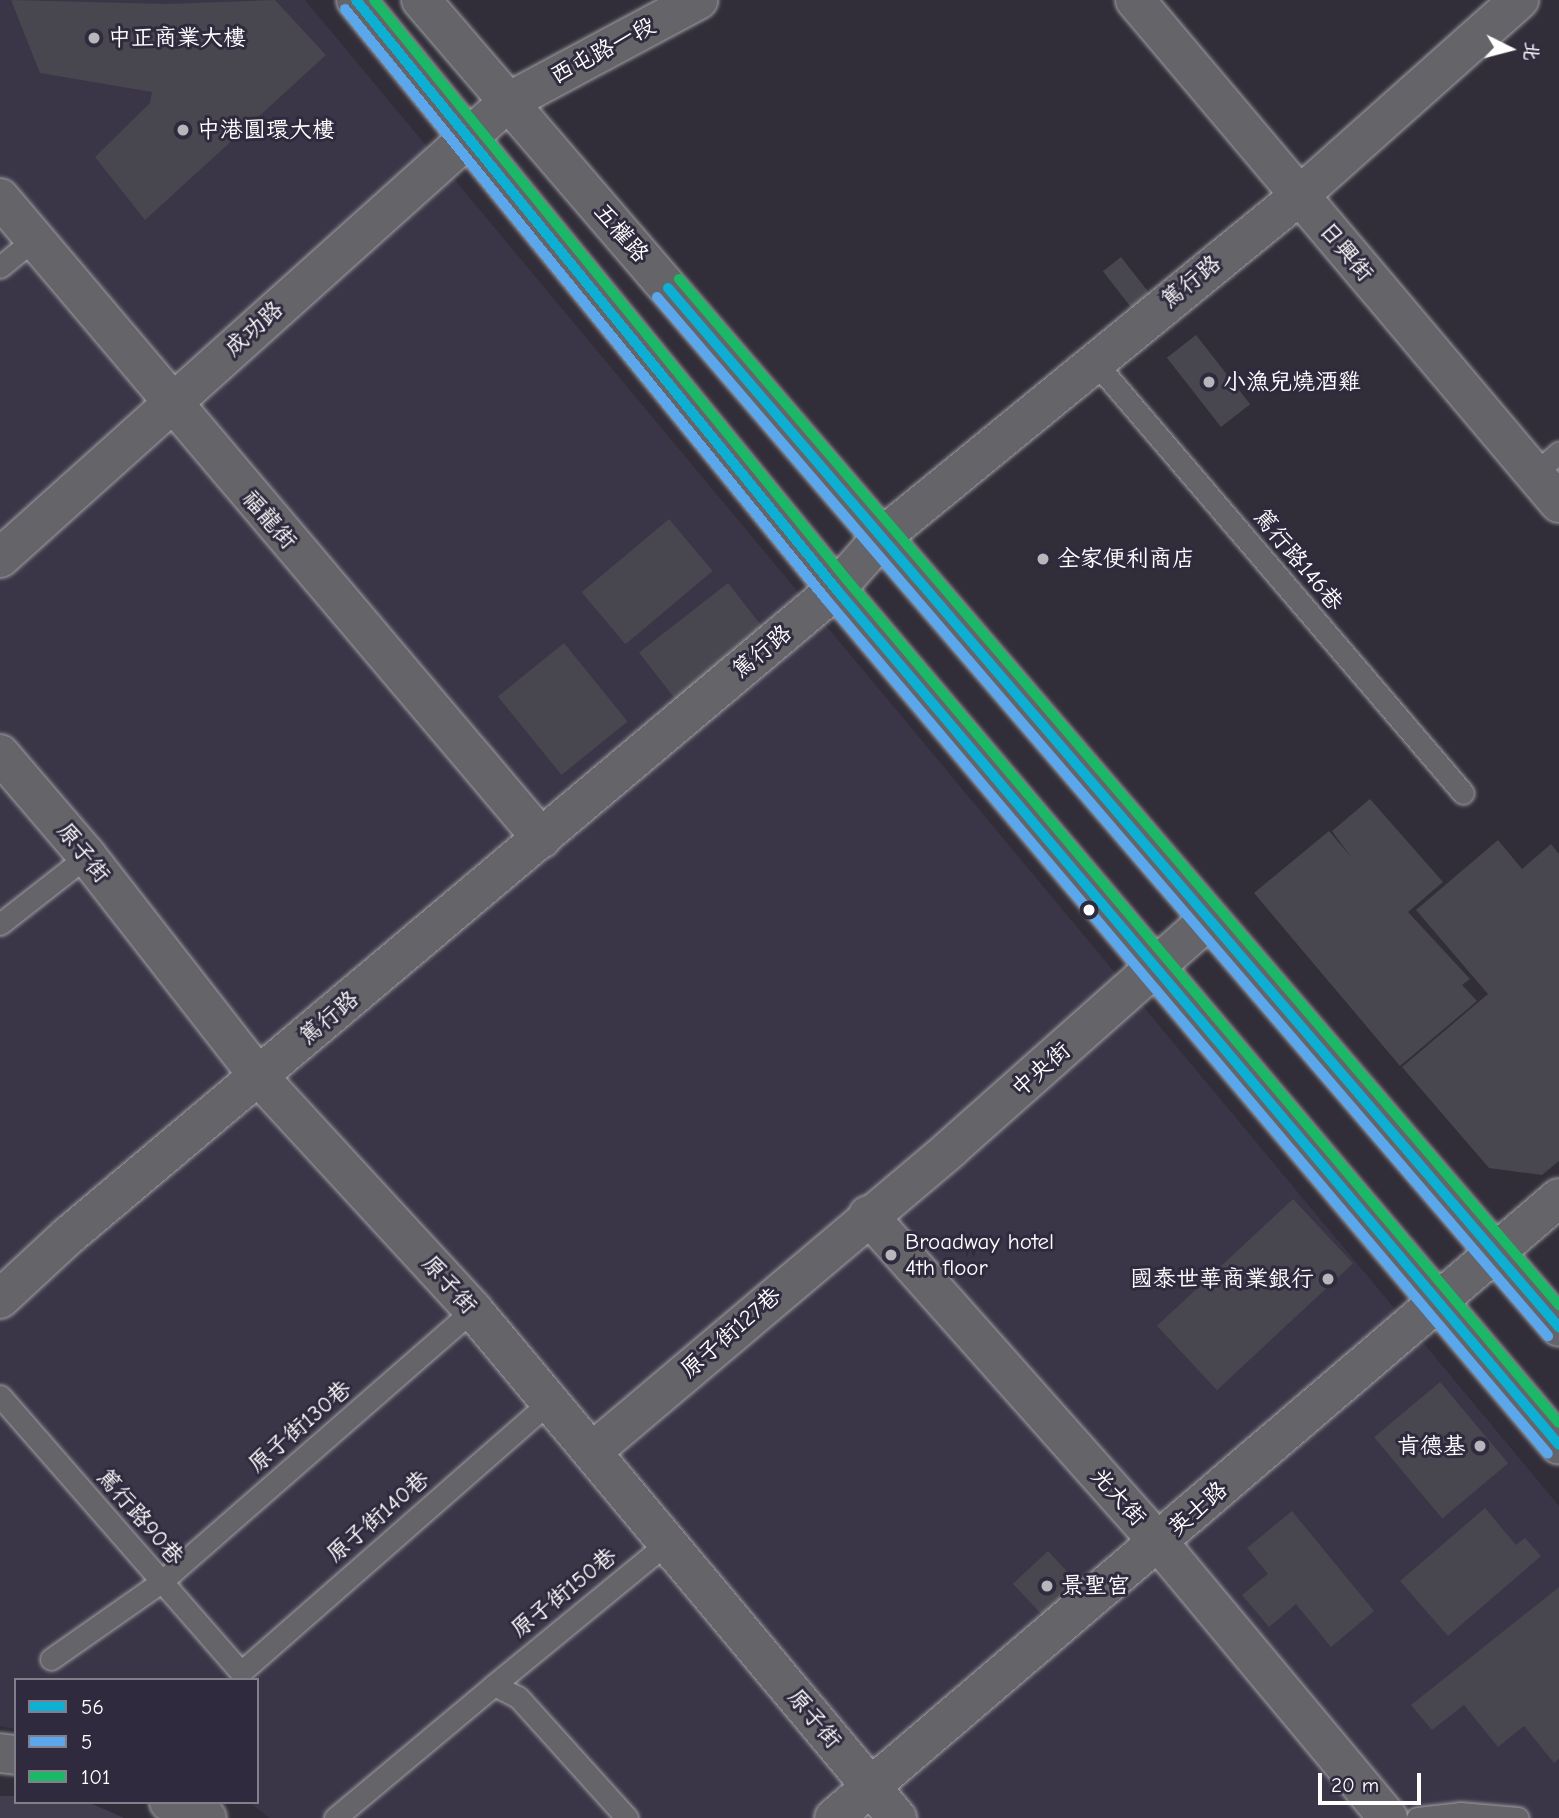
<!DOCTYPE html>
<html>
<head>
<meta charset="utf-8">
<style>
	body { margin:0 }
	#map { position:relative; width:1559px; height:1818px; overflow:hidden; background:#312e39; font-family:"Comic Neue","LXGW WenKai TC",sans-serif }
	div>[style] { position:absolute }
	.built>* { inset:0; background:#3b3647 }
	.green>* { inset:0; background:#433e4f }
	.building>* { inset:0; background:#48464e; transform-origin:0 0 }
	.roads { filter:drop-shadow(0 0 2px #a2a1a6) drop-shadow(0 0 2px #a2a1a6) }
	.lane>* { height:21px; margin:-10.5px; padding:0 10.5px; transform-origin:10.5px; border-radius:10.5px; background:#656469 }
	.street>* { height:38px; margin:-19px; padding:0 19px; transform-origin:19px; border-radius:19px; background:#656469 }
	.secondary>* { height:38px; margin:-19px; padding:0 19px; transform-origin:19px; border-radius:19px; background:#656469 }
	.primary>* { height:38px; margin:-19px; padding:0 19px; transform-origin:19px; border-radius:19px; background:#656469 }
	.bus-1>* { height:10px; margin:-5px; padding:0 5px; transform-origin:5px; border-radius:5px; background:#0dafd3 }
	.bus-2>* { height:10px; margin:-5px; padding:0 5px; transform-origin:5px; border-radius:5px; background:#5aa8eb }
	.bus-3>* { height:10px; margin:-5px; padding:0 5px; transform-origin:5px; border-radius:5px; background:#1ab867 }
	.dots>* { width:19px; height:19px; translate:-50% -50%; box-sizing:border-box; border:4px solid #2f2a3d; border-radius:50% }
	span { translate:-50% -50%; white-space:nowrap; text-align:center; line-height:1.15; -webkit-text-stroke:6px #2f2a3d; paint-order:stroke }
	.poi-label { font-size:23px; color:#fff }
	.left { translate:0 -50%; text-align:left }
	.right { translate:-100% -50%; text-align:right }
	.street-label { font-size:23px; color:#fff }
	.legend { position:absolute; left:14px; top:1678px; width:245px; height:126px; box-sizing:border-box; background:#2f2a3d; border:2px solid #827f8b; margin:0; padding:9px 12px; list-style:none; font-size:21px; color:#fff }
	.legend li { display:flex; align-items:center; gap:14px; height:35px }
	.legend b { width:35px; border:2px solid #827f8b }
	.north { position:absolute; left:1475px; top:14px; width:70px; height:70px; -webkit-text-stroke:5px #2f2a3d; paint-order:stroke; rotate:96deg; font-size:19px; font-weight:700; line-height:28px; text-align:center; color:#fff }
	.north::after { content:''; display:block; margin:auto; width:24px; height:32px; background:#fff; clip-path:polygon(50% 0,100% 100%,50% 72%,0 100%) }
	.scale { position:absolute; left:1318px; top:1773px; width:103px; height:32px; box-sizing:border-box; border:4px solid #fff; border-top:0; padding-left:9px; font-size:21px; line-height:24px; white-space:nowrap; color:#fff; -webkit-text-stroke:5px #2f2a3d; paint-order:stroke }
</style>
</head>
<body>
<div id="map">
	<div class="built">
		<div style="clip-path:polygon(0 0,305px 0,1559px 1506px,1559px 1818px,269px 1818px,249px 1802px,257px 1802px,257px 1680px,16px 1680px,16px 1729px,0 1726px)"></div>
	</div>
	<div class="green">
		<div style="clip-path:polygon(0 1796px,16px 1796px,16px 1802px,88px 1802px,124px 1818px,0 1818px)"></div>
	</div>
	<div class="building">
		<div style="clip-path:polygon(11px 0,167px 4px,275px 0,326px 55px,145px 220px,95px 157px,150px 103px,152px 92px,40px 73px)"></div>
		<div style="left:1121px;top:257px;width:53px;height:23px;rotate:52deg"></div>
		<div style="left:1196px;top:335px;width:88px;height:37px;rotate:52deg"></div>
		<div style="left:669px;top:519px;width:68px;height:114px;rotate:50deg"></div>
		<div style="left:728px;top:583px;width:68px;height:113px;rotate:52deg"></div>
		<div style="left:564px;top:643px;width:101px;height:85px;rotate:51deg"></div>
		<div style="clip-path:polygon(1370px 799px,1443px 882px,1408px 912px,1470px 979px,1462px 985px,1477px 1001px,1400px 1066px,1254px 893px,1329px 831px,1351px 857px,1332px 831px)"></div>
		<div style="clip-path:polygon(1498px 840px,1522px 869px,1551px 844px,1559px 854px,1559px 1161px,1542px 1175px,1489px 1168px,1402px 1067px,1488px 994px,1416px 910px)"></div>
		<div style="left:1293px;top:1199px;width:88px;height:186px;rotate:47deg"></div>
		<div style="left:1440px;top:1382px;width:106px;height:86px;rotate:50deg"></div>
		<div style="clip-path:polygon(1485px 1508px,1516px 1545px,1525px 1538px,1541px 1556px,1448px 1636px,1400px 1581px)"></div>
		<div style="clip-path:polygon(1292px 1511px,1374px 1611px,1331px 1647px,1296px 1604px,1269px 1627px,1242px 1595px,1268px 1574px,1247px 1548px)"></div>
		<div style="left:1048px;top:1551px;width:50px;height:48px;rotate:47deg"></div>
		<div style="clip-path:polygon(1559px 1587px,1559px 1759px,1554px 1763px,1524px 1726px,1498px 1747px,1464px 1705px,1432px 1730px,1411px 1705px)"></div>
	</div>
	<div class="roads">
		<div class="lane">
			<div style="left:0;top:267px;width:44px;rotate:-39.5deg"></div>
			<div style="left:1094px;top:361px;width:568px;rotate:49.5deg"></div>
			<div style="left:1534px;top:474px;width:33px;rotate:-41deg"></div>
			<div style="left:0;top:924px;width:110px;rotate:-38deg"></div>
			<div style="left:0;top:1396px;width:366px;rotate:48.9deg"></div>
			<div style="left:241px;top:1672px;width:410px;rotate:-41.2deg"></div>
			<div style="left:51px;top:1659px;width:134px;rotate:-35deg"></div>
			<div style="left:161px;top:1582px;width:414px;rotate:-41.1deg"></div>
			<div style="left:494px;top:1685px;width:225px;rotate:-39.4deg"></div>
			<div style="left:335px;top:1818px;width:207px;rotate:-39.9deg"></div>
			<div style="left:494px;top:1685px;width:27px;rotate:27deg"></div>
			<div style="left:518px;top:1697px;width:163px;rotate:48deg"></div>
			<div style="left:1417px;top:1818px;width:43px;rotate:-6.6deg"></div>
			<div style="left:1460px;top:1813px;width:58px;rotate:4.9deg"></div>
		</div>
		<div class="street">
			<div style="left:1135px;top:0;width:658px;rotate:49.87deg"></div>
			<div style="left:0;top:198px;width:839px;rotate:49.78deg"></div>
			<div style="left:0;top:558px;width:683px;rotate:-41.91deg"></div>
			<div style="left:0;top:754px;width:134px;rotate:49.5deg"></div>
			<div style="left:87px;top:856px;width:280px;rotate:52.1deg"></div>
			<div style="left:259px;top:1077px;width:316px;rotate:47.4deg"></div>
			<div style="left:473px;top:1310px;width:662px;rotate:50.15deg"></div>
			<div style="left:868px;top:1215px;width:438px;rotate:48.4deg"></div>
			<div style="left:1159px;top:1543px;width:358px;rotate:50.2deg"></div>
			<div style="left:0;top:1299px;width:93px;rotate:-42.8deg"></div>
			<div style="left:68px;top:1236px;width:1004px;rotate:-40.11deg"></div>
			<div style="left:836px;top:589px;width:69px;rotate:-48.5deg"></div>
			<div style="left:882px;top:537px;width:539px;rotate:-39.27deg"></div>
			<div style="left:1299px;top:196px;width:295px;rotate:-41.7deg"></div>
			<div style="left:593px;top:1451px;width:468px;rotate:-40.2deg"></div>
			<div style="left:950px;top:1149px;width:346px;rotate:-41.6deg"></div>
			<div style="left:0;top:1753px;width:16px;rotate:7deg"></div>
			<div style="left:169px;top:1802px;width:41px;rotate:22.8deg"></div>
			<div style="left:834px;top:1818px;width:954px;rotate:-40.54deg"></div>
		</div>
		<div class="secondary">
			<div style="left:508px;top:102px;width:216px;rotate:-28.2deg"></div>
		</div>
		<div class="primary">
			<div style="left:356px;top:0;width:760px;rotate:50.82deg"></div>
			<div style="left:836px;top:589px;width:1120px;rotate:49.81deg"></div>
			<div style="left:421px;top:0;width:1748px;rotate:49.38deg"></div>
		</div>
	</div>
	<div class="bus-1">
		<div style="left:356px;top:0;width:760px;rotate:50.82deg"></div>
		<div style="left:836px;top:589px;width:1120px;rotate:49.81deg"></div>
		<div style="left:668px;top:288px;width:1369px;rotate:49.39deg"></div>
	</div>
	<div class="bus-2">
		<div style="left:345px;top:9px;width:760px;rotate:50.82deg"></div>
		<div style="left:825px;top:598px;width:1120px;rotate:49.81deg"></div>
		<div style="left:657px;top:297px;width:1369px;rotate:49.39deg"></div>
	</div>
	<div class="bus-3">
		<div style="left:374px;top:0;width:748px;rotate:50.8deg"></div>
		<div style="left:847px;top:580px;width:1103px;rotate:49.82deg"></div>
		<div style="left:679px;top:279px;width:1352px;rotate:49.38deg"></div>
	</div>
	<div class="dots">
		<div style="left:94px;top:38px;background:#b7b6ba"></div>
		<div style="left:183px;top:130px;background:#b7b6ba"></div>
		<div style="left:1209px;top:382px;background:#b7b6ba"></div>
		<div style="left:1043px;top:559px;background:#b7b6ba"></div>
		<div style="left:1089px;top:910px;background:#fff"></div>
		<div style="left:891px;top:1255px;background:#b7b6ba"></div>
		<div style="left:1328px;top:1279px;background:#b7b6ba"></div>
		<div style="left:1480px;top:1446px;background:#b7b6ba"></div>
		<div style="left:1047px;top:1586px;background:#b7b6ba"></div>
	</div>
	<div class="poi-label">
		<span class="left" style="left:108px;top:38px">中正商業大樓</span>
		<span class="left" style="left:197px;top:130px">中港圓環大樓</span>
		<span class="left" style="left:1223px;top:382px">小漁兒燒酒雞</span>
		<span class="left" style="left:1057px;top:559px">全家便利商店</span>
		<span class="left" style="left:905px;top:1255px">Broadway hotel<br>4th floor</span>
		<span class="right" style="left:1314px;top:1279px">國泰世華商業銀行</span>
		<span class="right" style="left:1466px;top:1446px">肯德基</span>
		<span class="left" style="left:1061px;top:1586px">景聖宮</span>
	</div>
	<div class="street-label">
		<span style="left:603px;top:51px;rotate:-28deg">西屯路一段</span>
		<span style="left:621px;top:233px;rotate:49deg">五權路</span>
		<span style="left:1346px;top:252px;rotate:50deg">日興街</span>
		<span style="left:1191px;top:282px;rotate:-39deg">篤行路</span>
		<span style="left:254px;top:329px;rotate:-42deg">成功路</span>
		<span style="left:269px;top:520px;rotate:49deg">福龍街</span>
		<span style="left:1298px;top:560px;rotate:50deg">篤行路146巷</span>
		<span style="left:762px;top:652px;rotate:-40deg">篤行路</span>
		<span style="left:83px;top:853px;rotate:51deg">原子街</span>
		<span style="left:329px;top:1018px;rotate:-40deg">篤行路</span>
		<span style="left:1041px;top:1070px;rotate:-41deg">中央街</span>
		<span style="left:449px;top:1285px;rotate:48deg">原子街</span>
		<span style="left:731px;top:1333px;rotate:-41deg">原子街127巷</span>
		<span style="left:300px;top:1427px;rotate:-41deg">原子街130巷</span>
		<span style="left:1118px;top:1497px;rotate:48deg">光大街</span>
		<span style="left:1198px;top:1509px;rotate:-41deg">英士路</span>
		<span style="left:140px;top:1517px;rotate:49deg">篤行路90巷</span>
		<span style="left:378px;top:1517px;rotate:-41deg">原子街140巷</span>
		<span style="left:564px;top:1593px;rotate:-39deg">原子街150巷</span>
		<span style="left:814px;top:1719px;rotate:50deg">原子街</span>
	</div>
	<ul class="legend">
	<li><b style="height:9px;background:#0dafd3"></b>56</li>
	<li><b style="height:9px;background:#5aa8eb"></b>5</li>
	<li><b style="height:9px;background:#1ab867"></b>101</li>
	</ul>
	<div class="north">北</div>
	<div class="scale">20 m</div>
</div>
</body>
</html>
